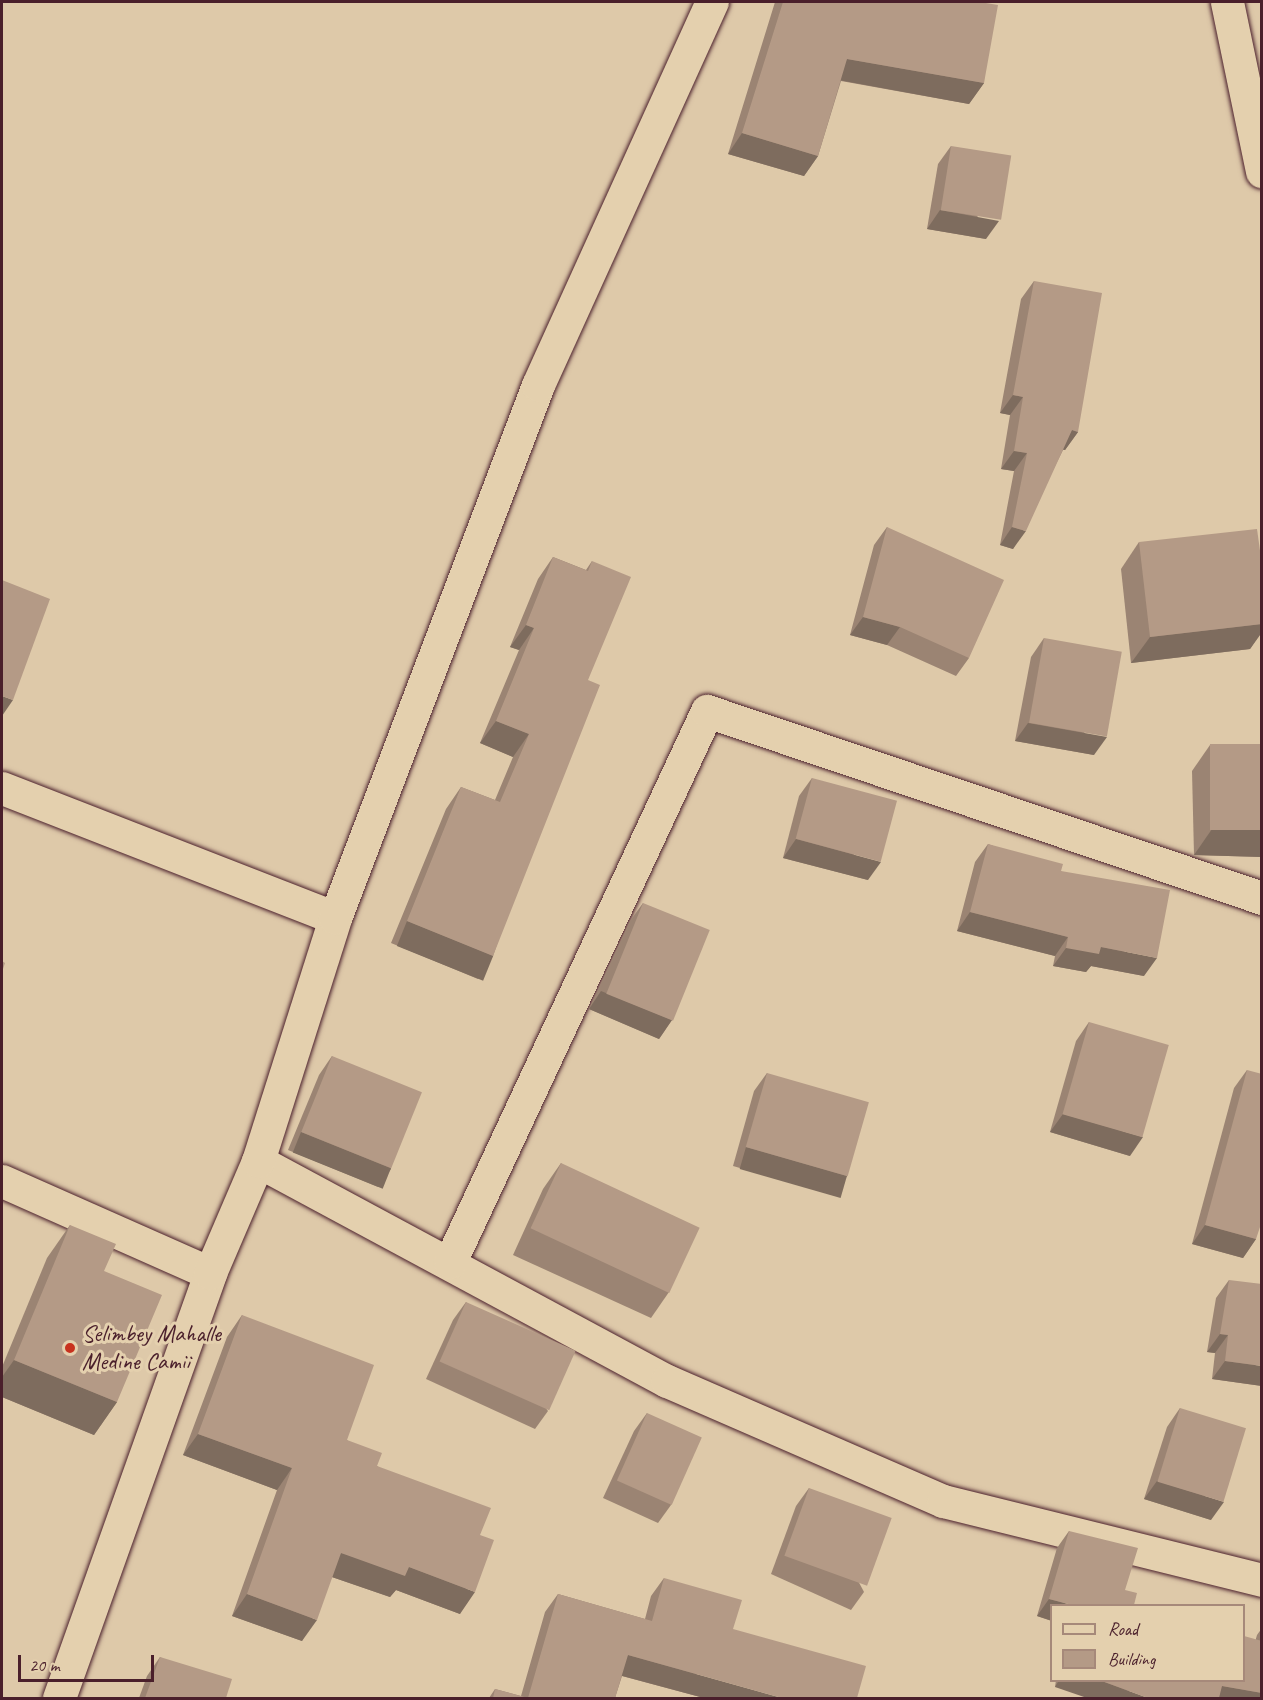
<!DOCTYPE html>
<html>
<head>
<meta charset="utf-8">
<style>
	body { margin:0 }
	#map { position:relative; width:1263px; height:1700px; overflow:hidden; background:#dec9a9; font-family:Caveat,sans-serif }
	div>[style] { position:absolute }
	.roads { filter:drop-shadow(0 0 2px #4a1f2b) drop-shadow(0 0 2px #4a1f2b) }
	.minor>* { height:33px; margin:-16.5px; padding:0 16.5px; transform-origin:16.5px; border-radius:16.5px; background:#e4d0ae }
	.wall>* { inset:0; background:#9b8473 }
	.shaded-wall>* { inset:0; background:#7e6c5e; transform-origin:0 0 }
	.building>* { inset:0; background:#b49a86; transform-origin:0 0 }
	.dots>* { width:16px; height:16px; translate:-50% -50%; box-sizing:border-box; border:3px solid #e4d0ae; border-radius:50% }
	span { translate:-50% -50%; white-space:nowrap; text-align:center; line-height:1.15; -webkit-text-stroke:6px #e4d0ae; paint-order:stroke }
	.poi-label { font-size:24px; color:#4a1f2b }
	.left { translate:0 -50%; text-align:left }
	.frame { position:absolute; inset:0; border:3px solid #4a1f2b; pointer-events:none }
	.legend { position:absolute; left:1050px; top:1604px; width:195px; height:78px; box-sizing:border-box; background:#e4d0ae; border:2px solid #a6897a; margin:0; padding:8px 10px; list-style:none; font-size:18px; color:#4a1f2b }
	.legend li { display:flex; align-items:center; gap:12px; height:30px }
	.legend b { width:30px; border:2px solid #a6897a }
	.scale { position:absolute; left:18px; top:1655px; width:136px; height:27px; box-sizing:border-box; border:3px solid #4a1f2b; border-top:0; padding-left:8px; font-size:18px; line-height:21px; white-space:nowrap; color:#4a1f2b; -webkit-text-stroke:4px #e4d0ae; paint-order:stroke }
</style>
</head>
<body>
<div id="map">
	<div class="roads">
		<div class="minor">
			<div style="left:1227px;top:2px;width:173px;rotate:78.3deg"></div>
			<div style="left:2px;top:788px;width:357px;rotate:21.3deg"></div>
			<div style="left:258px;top:1161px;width:464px;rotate:28.3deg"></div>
			<div style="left:667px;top:1381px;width:301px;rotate:23.5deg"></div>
			<div style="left:943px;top:1501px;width:329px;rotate:13.9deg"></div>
			<div style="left:2px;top:1181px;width:227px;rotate:23.9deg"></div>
			<div style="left:450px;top:1262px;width:608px;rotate:-64.99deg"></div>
			<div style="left:707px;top:711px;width:586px;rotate:18.62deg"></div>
			<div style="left:59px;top:1698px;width:451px;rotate:-70.4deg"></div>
			<div style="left:210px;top:1273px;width:122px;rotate:-66.8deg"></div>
			<div style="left:258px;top:1161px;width:255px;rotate:-72.4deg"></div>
			<div style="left:335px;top:918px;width:570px;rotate:-69.15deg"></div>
			<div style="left:538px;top:385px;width:421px;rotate:-65.6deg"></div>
		</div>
	</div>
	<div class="wall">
		<div style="clip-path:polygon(775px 2px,986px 2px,984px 83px,969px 104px,841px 81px,818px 156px,804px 176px,728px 154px)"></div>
		<div style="clip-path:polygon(951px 146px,986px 239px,927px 229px,938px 164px)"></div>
		<div style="clip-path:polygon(1034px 281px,1078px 432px,1065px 450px,1063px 450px,1013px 549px,1000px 545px,1014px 471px,1001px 469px,1010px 415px,1000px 413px,1021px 299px)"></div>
		<div style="clip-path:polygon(887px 527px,969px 658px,956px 676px,887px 645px,850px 635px,874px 545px)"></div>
		<div style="clip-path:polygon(1139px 542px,1262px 624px,1262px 632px,1250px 649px,1131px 663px,1121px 569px)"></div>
		<div style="clip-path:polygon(553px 557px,586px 570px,592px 561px,588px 680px,493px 956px,478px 979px,391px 943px,446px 809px,461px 787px,495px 800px,513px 757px,480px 743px,519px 650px,510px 647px,538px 579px)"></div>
		<div style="clip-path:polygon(1044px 638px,1094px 755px,1015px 741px,1031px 657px)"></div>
		<div style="clip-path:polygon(1262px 744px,1262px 857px,1194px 855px,1192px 771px,1210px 745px)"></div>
		<div style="clip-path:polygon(812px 778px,868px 880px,783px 858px,799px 796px)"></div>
		<div style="clip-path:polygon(988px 844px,1061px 871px,1144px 976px,1091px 966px,1086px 972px,1053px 966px,1055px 956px,957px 931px,975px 862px)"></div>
		<div style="clip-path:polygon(643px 903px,672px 1020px,659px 1039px,589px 1009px,630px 921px)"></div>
		<div style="clip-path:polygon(1089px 1022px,1130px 1156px,1050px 1132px,1076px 1041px)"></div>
		<div style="clip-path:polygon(332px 1056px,391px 1169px,378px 1187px,288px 1150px,319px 1075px)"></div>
		<div style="clip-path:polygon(1247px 1070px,1256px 1239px,1243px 1258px,1192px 1244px,1234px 1088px)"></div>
		<div style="clip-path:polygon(767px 1073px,847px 1176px,834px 1195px,733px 1166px,754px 1091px)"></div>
		<div style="clip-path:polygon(561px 1163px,669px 1292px,651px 1318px,513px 1255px,543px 1189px)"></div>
		<div style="clip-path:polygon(70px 1225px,104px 1271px,117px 1402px,94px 1435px,2px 1397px,2px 1367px,47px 1258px)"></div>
		<div style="clip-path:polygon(1229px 1280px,1262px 1386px,1212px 1379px,1215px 1353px,1207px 1352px,1216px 1298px)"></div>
		<div style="clip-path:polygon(466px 1302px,548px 1411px,535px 1429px,426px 1379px,453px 1320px)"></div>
		<div style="clip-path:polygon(242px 1315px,347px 1440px,377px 1466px,480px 1535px,460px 1614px,396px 1590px,390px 1597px,332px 1577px,302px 1641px,232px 1616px,277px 1490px,183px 1455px,227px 1337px)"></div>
		<div style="clip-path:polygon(1180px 1408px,1211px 1520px,1144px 1499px,1167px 1427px)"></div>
		<div style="clip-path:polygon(647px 1413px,671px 1505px,658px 1523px,603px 1498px,634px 1431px)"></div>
		<div style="clip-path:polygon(809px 1488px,864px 1592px,851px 1610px,771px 1574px,796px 1506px)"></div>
		<div style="clip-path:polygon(1069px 1531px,1125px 1590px,1052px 1605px,1052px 1621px,1037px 1616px,1057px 1548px)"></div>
		<div style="clip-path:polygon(664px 1578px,704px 1698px,622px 1676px,615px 1698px,489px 1698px,495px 1689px,521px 1696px,545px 1612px,558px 1594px,645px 1619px,651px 1596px)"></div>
		<div style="clip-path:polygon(1262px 1628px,1262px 1698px,1055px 1687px,1056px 1680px,1244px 1680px,1257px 1635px)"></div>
		<div style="clip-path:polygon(160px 1657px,226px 1698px,139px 1698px,147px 1676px)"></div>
	</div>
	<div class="shaded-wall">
		<div style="clip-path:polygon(847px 59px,984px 83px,969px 104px,833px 79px)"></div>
		<div style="clip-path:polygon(742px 133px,818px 156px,804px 176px,728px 154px)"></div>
		<div style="clip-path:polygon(940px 210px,999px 221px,986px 239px,927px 229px)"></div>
		<div style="clip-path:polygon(1013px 395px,1023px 397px,1010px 415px,1000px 413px)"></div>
		<div style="clip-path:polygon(1072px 430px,1078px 432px,1065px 450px,1059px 448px)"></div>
		<div style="clip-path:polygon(1014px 451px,1027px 453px,1014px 471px,1001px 469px)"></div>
		<div style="clip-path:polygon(1012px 527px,1026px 531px,1013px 549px,1000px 545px)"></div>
		<div style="clip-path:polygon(863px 617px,900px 627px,887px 645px,850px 635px)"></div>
		<div style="clip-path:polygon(1262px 624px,1262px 632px,1250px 649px,1131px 663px,1150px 637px)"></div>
		<div style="clip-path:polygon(526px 625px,534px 628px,519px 650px,510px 647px)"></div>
		<div style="clip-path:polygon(2px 696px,13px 700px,2px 716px)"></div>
		<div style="clip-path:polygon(496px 721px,529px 734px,513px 757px,480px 743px)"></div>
		<div style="clip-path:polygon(1028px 723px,1107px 737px,1094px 755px,1015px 741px)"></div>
		<div style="clip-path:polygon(1212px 829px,1262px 830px,1262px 857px,1194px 855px)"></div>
		<div style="clip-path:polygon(796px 839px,881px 862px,868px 880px,783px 858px)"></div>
		<div style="clip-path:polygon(970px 912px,1068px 937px,1055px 956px,957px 931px)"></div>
		<div style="left:407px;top:921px;width:93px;height:27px;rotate:22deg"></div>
		<div style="clip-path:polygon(1101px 947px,1157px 958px,1144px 976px,1091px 966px,1086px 972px,1053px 966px,1066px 948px)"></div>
		<div style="clip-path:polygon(601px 991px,672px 1020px,659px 1039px,589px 1009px)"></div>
		<div style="clip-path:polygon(1063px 1114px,1143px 1137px,1130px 1156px,1050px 1132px)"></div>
		<div style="left:301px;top:1132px;width:97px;height:22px;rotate:22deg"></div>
		<div style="left:746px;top:1147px;width:105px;height:23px;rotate:16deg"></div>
		<div style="clip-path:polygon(1205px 1225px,1256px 1239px,1243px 1258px,1192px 1244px)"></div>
		<div style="clip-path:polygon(1220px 1334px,1228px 1335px,1215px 1353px,1207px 1352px)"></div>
		<div style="clip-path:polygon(14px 1360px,117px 1402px,94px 1435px,2px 1397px,2px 1377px)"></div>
		<div style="clip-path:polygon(1225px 1361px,1262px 1366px,1262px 1386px,1212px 1379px)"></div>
		<div style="clip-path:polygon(198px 1434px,292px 1468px,277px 1490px,183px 1455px)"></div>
		<div style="clip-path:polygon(1157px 1481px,1224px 1502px,1211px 1520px,1144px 1499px)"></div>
		<div style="clip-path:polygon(341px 1553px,409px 1567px,475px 1592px,460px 1614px,396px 1590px,390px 1597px,326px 1575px)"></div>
		<div style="clip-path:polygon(247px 1594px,317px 1620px,302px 1641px,232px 1616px)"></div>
		<div style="clip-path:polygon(1049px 1599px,1072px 1605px,1052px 1605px,1052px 1621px,1037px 1616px)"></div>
		<div style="clip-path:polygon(628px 1655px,782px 1698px,704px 1698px,615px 1674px)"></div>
		<div style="clip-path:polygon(1059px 1680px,1099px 1680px,1148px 1698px,1087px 1698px,1055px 1687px)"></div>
		<div style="clip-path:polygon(1222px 1686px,1262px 1693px,1262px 1698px,1213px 1698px)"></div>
	</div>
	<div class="building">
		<div style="clip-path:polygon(783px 2px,986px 2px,986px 3px,998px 5px,984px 83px,847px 59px,818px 156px,742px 133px)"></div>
		<div style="left:951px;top:146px;width:61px;height:65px;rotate:9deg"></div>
		<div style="clip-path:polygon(1034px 281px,1102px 293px,1078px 432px,1072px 430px,1026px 531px,1012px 527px,1027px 453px,1014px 451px,1023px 397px,1013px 395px)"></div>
		<div style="clip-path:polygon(887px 527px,1004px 580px,969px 658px,900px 627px,863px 617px)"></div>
		<div style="clip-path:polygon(1257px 529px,1262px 565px,1262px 624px,1150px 637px,1139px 542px)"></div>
		<div style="clip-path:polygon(553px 557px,588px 571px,592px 561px,631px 577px,588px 680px,600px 685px,493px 956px,407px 921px,461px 787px,500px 802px,529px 734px,496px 721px,534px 628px,526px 625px)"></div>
		<div style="clip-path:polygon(2px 580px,50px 599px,13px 700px,2px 696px)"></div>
		<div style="left:1044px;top:638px;width:79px;height:86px;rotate:10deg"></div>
		<div style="left:1262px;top:744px;width:86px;height:52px;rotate:90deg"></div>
		<div style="left:812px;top:778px;width:88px;height:63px;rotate:15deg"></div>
		<div style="clip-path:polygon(988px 844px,1063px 864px,1061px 871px,1170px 890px,1157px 958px,1101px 947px,1099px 954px,1066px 948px,1068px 937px,970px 912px)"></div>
		<div style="left:643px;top:903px;width:72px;height:98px;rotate:22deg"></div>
		<div style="clip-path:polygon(2px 961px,5px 963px,2px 972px)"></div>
		<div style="left:1089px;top:1022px;width:83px;height:96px;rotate:16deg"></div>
		<div style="left:332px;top:1056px;width:97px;height:82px;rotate:22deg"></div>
		<div style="clip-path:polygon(1247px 1070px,1262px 1074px,1262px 1221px,1256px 1239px,1205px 1225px)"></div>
		<div style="left:767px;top:1073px;width:106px;height:77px;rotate:16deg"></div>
		<div style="left:561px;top:1163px;width:153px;height:72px;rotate:25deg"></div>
		<div style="clip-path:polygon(70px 1225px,116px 1244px,104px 1271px,162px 1295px,117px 1402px,14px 1360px)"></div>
		<div style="clip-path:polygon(1229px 1280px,1262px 1284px,1262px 1366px,1225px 1361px,1228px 1335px,1220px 1334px)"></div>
		<div style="left:466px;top:1302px;width:120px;height:65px;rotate:24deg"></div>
		<div style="clip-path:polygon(242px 1315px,374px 1365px,347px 1440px,382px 1453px,377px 1466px,491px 1508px,480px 1535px,494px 1540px,475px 1592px,409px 1567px,405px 1576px,341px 1553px,317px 1620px,247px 1594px,292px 1468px,198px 1434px)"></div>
		<div style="left:1180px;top:1408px;width:69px;height:77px;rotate:17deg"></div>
		<div style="left:647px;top:1413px;width:60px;height:74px;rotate:24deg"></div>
		<div style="left:809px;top:1488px;width:88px;height:72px;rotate:20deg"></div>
		<div style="clip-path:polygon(1069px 1531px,1138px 1548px,1125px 1590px,1137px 1593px,1134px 1605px,1072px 1605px,1049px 1599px)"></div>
		<div style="clip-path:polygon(664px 1578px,742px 1600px,733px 1629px,866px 1666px,857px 1698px,782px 1698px,628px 1655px,615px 1698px,493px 1698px,495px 1689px,528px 1698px,558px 1594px,652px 1621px)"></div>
		<div style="clip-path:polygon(1244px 1636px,1262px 1641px,1262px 1693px,1222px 1686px,1219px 1698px,1148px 1698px,1099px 1680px,1244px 1680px)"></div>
		<div style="clip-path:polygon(160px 1657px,232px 1679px,226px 1698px,145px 1698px)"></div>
	</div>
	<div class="dots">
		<div style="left:70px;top:1348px;background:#c8321e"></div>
	</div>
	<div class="poi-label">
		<span class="left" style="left:82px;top:1348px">Selimbey Mahalle<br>Medine Camii</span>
	</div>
	<div class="frame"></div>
	<ul class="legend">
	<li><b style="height:8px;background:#e4d0ae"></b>Road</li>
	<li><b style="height:16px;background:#b49a86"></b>Building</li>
	</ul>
	<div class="scale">20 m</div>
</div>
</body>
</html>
